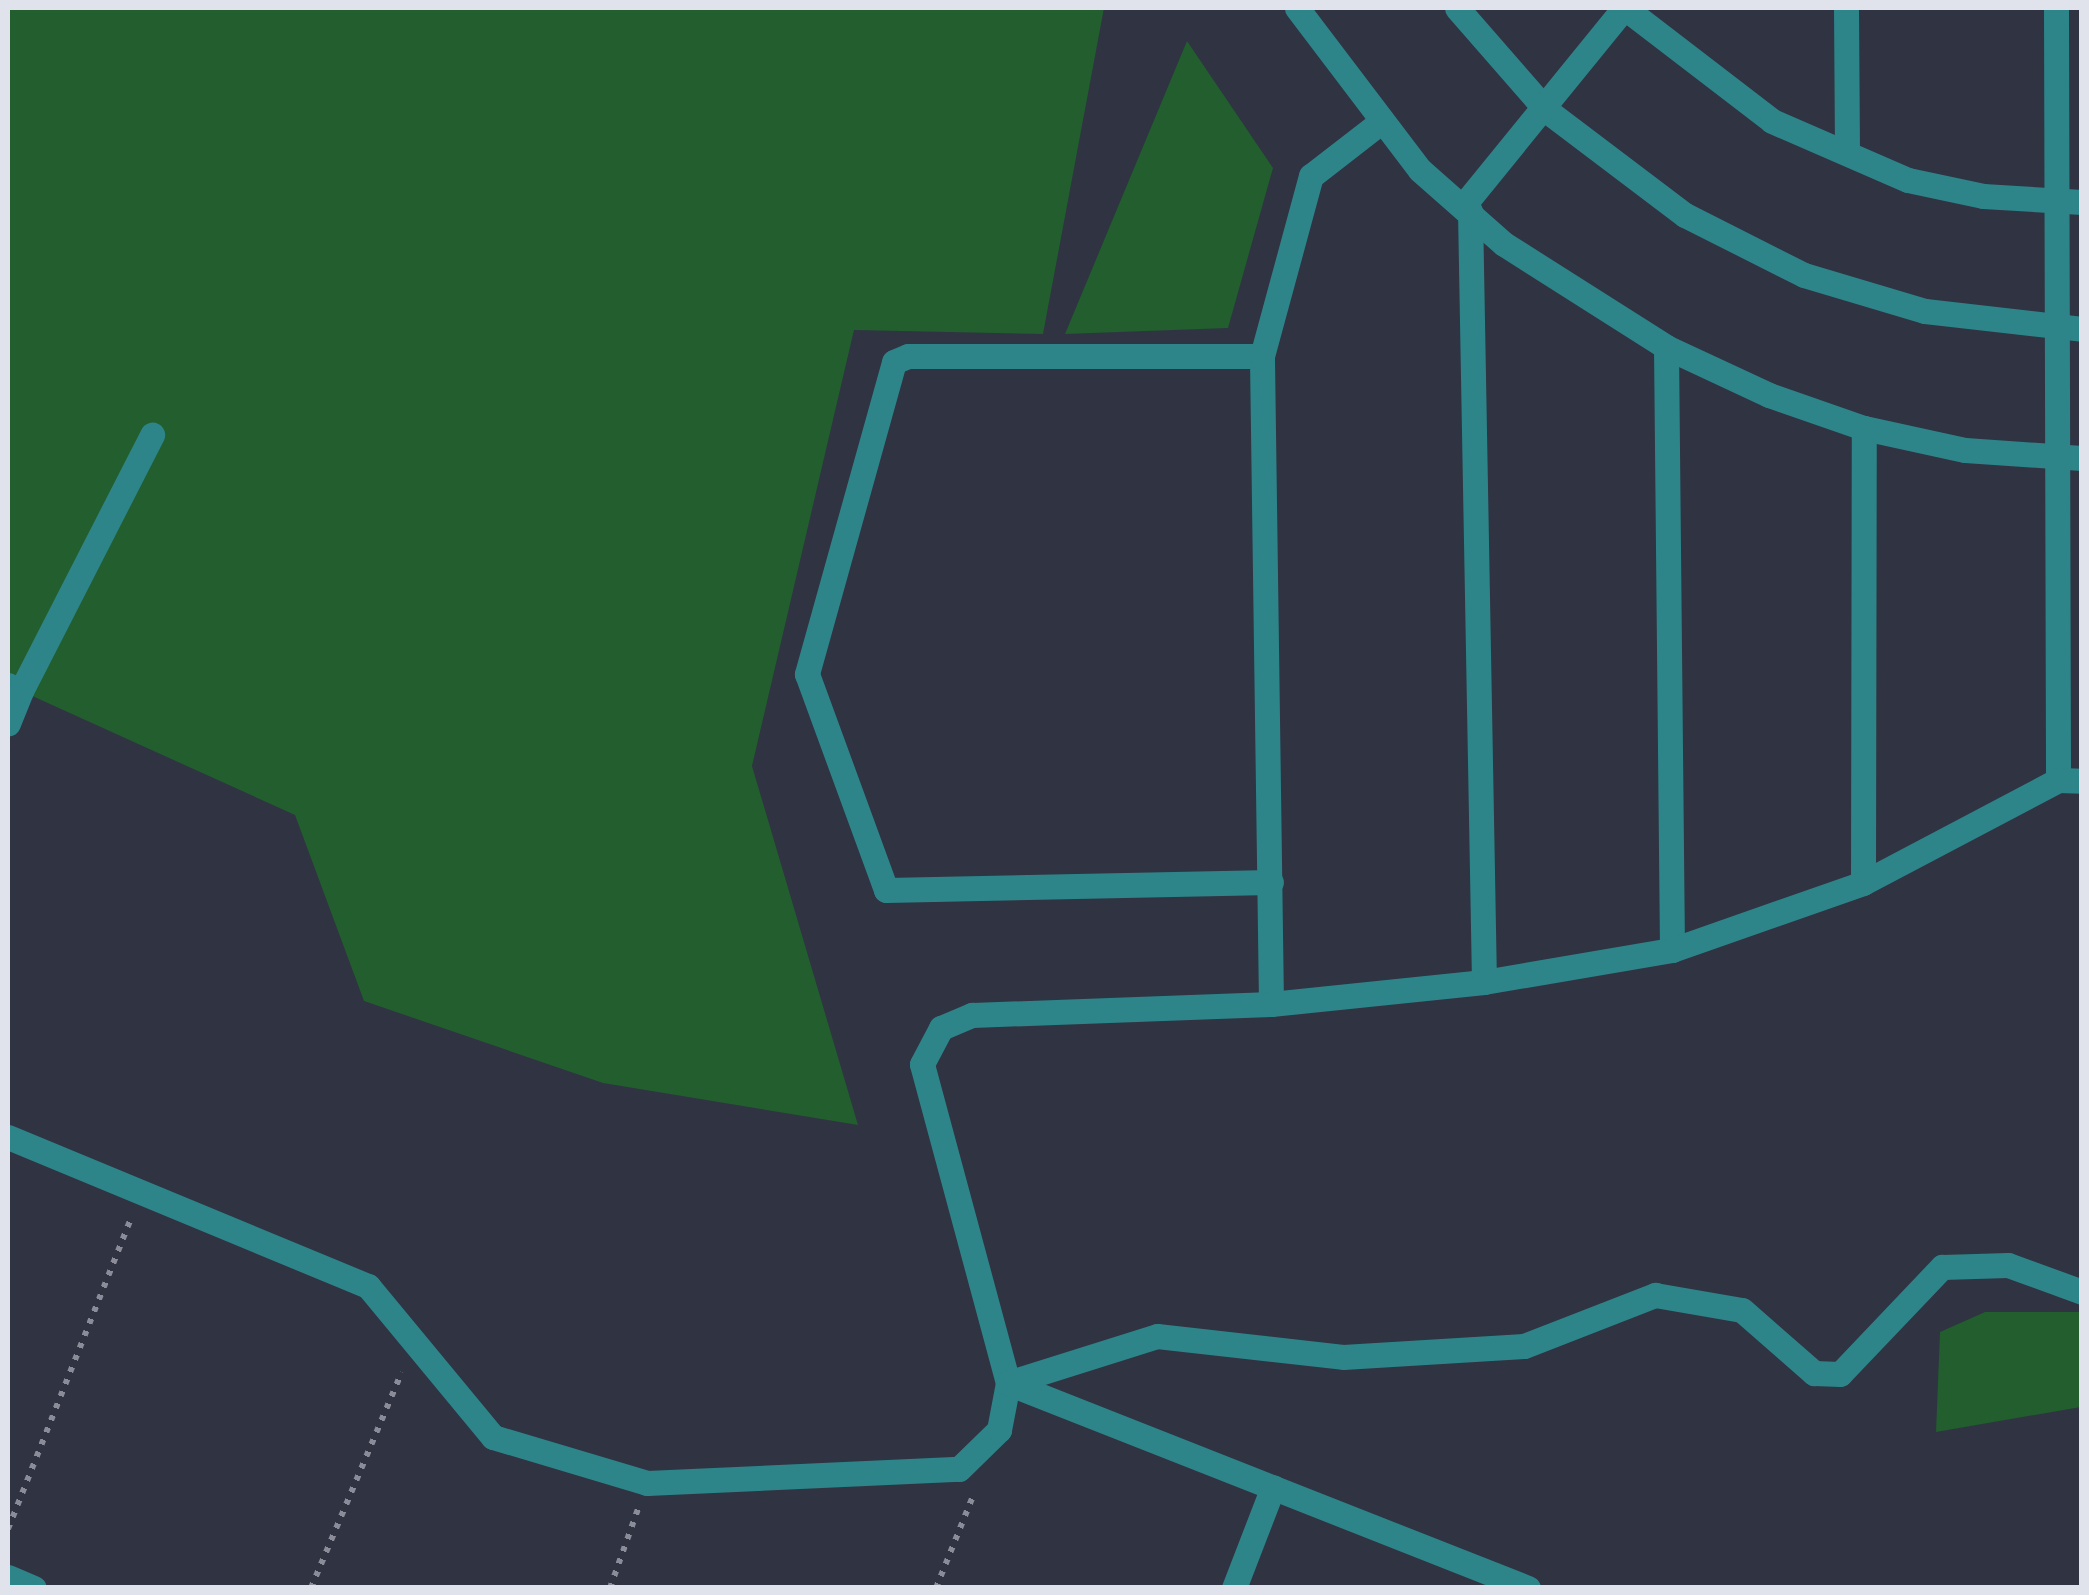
<!DOCTYPE html>
<html>
<head>
<meta charset="utf-8">
<style>
	body { margin:0 }
	#map { position:relative; width:2089px; height:1595px; overflow:hidden; background:#2f3342; font-family:"Sofia Sans Condensed",sans-serif }
	div>[style] { position:absolute }
	.green>* { inset:0; background:#225e2e }
	.path>* { height:6px; margin-top:-3px; transform-origin:0; background:repeating-linear-gradient(90deg,#8a8d99 0 5px,transparent 0 13px) }
	.minor>* { height:25px; margin:-12.5px; padding:0 12.5px; transform-origin:12.5px; border-radius:12.5px; background:#2d8589 }
	span { translate:-50% -50%; white-space:nowrap; text-align:center; line-height:1.15; -webkit-text-stroke:10px #191b22; paint-order:stroke }
	.frame { position:absolute; inset:0; border:10px solid #e0e2ec; pointer-events:none }
</style>
</head>
<body>
<div id="map">
	<div class="green">
		<div style="clip-path:polygon(8px 8px,1104px 8px,1043px 334px,854px 330px,752px 766px,858px 1125px,603px 1083px,364px 1001px,295px 815px,8px 685px)"></div>
		<div style="clip-path:polygon(1187px 41px,1273px 168px,1228px 328px,1065px 334px)"></div>
		<div style="clip-path:polygon(1985px 1312px,2081px 1312px,2081px 1407px,1936px 1432px,1940px 1332px)"></div>
	</div>
	<div class="path">
		<div style="left:8px;top:1529px;width:334px;rotate:-68.4deg"></div>
		<div style="left:311px;top:1588px;width:234px;rotate:-67.2deg"></div>
		<div style="left:610px;top:1588px;width:84px;rotate:-70.5deg"></div>
		<div style="left:936px;top:1588px;width:99px;rotate:-68.1deg"></div>
	</div>
	<div class="minor">
		<div style="left:1297px;top:8px;width:203px;rotate:52.8deg"></div>
		<div style="left:1420px;top:170px;width:112px;rotate:41.4deg"></div>
		<div style="left:1504px;top:244px;width:192px;rotate:32.4deg"></div>
		<div style="left:1666px;top:347px;width:114px;rotate:25deg"></div>
		<div style="left:1769px;top:395px;width:101px;rotate:19.2deg"></div>
		<div style="left:1864px;top:428px;width:103px;rotate:12.3deg"></div>
		<div style="left:1965px;top:450px;width:117px;rotate:3.9deg"></div>
		<div style="left:1457px;top:8px;width:135px;rotate:48.9deg"></div>
		<div style="left:1546px;top:110px;width:174px;rotate:37.1deg"></div>
		<div style="left:1685px;top:215px;width:133px;rotate:26.8deg"></div>
		<div style="left:1804px;top:275px;width:126px;rotate:16.6deg"></div>
		<div style="left:1925px;top:311px;width:158px;rotate:6.5deg"></div>
		<div style="left:1625px;top:8px;width:185px;rotate:37.5deg"></div>
		<div style="left:1772px;top:121px;width:148px;rotate:23.5deg"></div>
		<div style="left:1908px;top:180px;width:77px;rotate:12deg"></div>
		<div style="left:1983px;top:196px;width:99px;rotate:3.5deg"></div>
		<div style="left:1846px;top:8px;width:143px;rotate:89.6deg"></div>
		<div style="left:2056px;top:8px;width:772px;rotate:89.85deg"></div>
		<div style="left:1463px;top:206px;width:255px;rotate:-50.9deg"></div>
		<div style="left:1470px;top:211px;width:771px;rotate:88.96deg"></div>
		<div style="left:1666px;top:347px;width:603px;rotate:89.43deg"></div>
		<div style="left:1262px;top:356px;width:354px;rotate:180deg"></div>
		<div style="left:908px;top:356px;width:15px;rotate:157deg"></div>
		<div style="left:894px;top:362px;width:324px;rotate:105.6deg"></div>
		<div style="left:807px;top:674px;width:230px;rotate:69.9deg"></div>
		<div style="left:886px;top:890px;width:385px;rotate:-1.2deg"></div>
		<div style="left:8px;top:685px;width:14px;rotate:25deg"></div>
		<div style="left:21px;top:691px;width:35px;rotate:112deg"></div>
		<div style="left:21px;top:691px;width:288px;rotate:-62.9deg"></div>
		<div style="left:1863px;top:883px;width:455px;rotate:-89.9deg"></div>
		<div style="left:1271px;top:1004px;width:648px;rotate:-90.8deg"></div>
		<div style="left:1262px;top:356px;width:187px;rotate:-74.8deg"></div>
		<div style="left:1311px;top:176px;width:90px;rotate:-37.8deg"></div>
		<div style="left:8px;top:1137px;width:390px;rotate:22.5deg"></div>
		<div style="left:368px;top:1286px;width:196px;rotate:50.4deg"></div>
		<div style="left:493px;top:1437px;width:161px;rotate:16.6deg"></div>
		<div style="left:647px;top:1483px;width:312px;rotate:-2.6deg"></div>
		<div style="left:959px;top:1469px;width:56px;rotate:-44.3deg"></div>
		<div style="left:999px;top:1430px;width:48px;rotate:-79.2deg"></div>
		<div style="left:1008px;top:1383px;width:330px;rotate:-105.1deg"></div>
		<div style="left:922px;top:1064px;width:41px;rotate:-62.2deg"></div>
		<div style="left:941px;top:1028px;width:34px;rotate:-23deg"></div>
		<div style="left:972px;top:1015px;width:299px;rotate:-2.1deg"></div>
		<div style="left:1271px;top:1004px;width:214px;rotate:-5.9deg"></div>
		<div style="left:1484px;top:982px;width:191px;rotate:-9.7deg"></div>
		<div style="left:1672px;top:950px;width:202px;rotate:-19.3deg"></div>
		<div style="left:1863px;top:883px;width:221px;rotate:-27.8deg"></div>
		<div style="left:2058px;top:780px;width:24px;rotate:2deg"></div>
		<div style="left:1008px;top:1383px;width:156px;rotate:-17.5deg"></div>
		<div style="left:1157px;top:1336px;width:187px;rotate:6.4deg"></div>
		<div style="left:1343px;top:1357px;width:181px;rotate:-3.5deg"></div>
		<div style="left:1524px;top:1346px;width:141px;rotate:-21.3deg"></div>
		<div style="left:1655px;top:1295px;width:88px;rotate:9.8deg"></div>
		<div style="left:1742px;top:1310px;width:96px;rotate:41.2deg"></div>
		<div style="left:1814px;top:1373px;width:26px;rotate:2deg"></div>
		<div style="left:1840px;top:1374px;width:148px;rotate:-46.4deg"></div>
		<div style="left:1942px;top:1267px;width:66px;rotate:-1.7deg"></div>
		<div style="left:2008px;top:1265px;width:79px;rotate:20deg"></div>
		<div style="left:1008px;top:1383px;width:559px;rotate:21.52deg"></div>
		<div style="left:8px;top:1577px;width:28px;rotate:23deg"></div>
		<div style="left:1234px;top:1588px;width:108px;rotate:-68.9deg"></div>
	</div>
	<div class="frame"></div>
</div>
</body>
</html>
